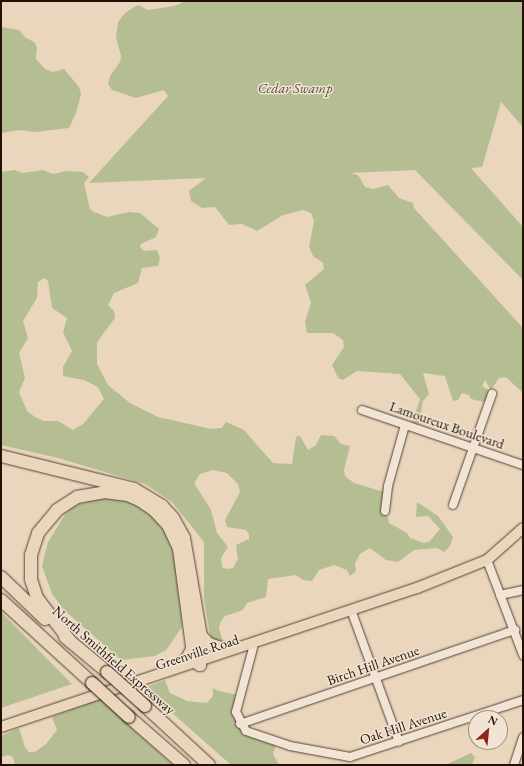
<!DOCTYPE html>
<html>
<head>
<meta charset="utf-8">
<style>
	body { margin:0 }
	#map { position:relative; width:524px; height:766px; overflow:hidden; background:#e9d6bd; font-family:"EB Garamond",serif }
	div>[style] { position:absolute }
	.green>* { inset:0; background:#b5be92 }
	.roads { filter:drop-shadow(0 0 1px #544233) drop-shadow(0 0 1px #544233) }
	.minor>* { height:8px; margin:-4px; padding:0 4px; transform-origin:4px; border-radius:4px; background:#f1e4d4 }
	.major>* { height:10px; margin:-5px; padding:0 5px; transform-origin:5px; border-radius:5px; background:#e9d6bd }
	.highway>* { height:12px; margin:-6px; padding:0 6px; transform-origin:6px; border-radius:6px; background:#e9d6bd }
	.bridges { filter:drop-shadow(0 0 1px #231105) drop-shadow(0 0 1px #231105) }
	.highway-bridge>* { height:12px; margin:-6px; padding:0 6px; transform-origin:6px; border-radius:6px; background:#e9d6bd }
	span { translate:-50% -50%; white-space:nowrap; text-align:center; line-height:1.15; -webkit-text-stroke:3px #f1e4d4; paint-order:stroke }
	.park-label { font-size:14px; color:#564e36; font-style:italic }
	.street-label { font-size:14px; color:#231105 }
	.frame { position:absolute; inset:0; border:2px solid #231105; pointer-events:none }
	.north { position:absolute; left:468px; top:710px; width:40px; height:40px; box-sizing:border-box; background:#f1e4d4; border:1px solid #9f9081; border-radius:50%; rotate:27deg; font-size:11px; font-weight:700; line-height:16px; text-align:center; color:#231105 }
	.north::after { content:''; display:block; margin:auto; width:14px; height:18px; background:#8f2418; clip-path:polygon(50% 0,100% 100%,50% 72%,0 100%) }
</style>
</head>
<body>
<div id="map">
	<div class="green">
		<div style="clip-path:polygon(186px 1px,523px 1px,523px 127px,501px 102px,482px 167px,471px 168px,523px 227px,523px 280px,415px 170px,350px 173px,358px 175px,365px 187px,373px 189px,388px 185px,399px 198px,413px 203px,414px 208px,523px 328px,523px 393px,506px 377px,499px 378px,491px 390px,485px 380px,482px 386px,492px 392px,489px 403px,471px 399px,469px 395px,462px 393px,458px 400px,453px 401px,445px 376px,423px 373px,429px 394px,423px 401px,418px 427px,411px 426px,420px 399px,400px 374px,357px 371px,343px 380px,338px 378px,332px 365px,344px 347px,343px 340px,333px 333px,307px 333px,305px 322px,311px 303px,305px 285px,324px 269px,323px 263px,313px 256px,309px 247px,314px 221px,311px 213px,303px 210px,283px 215px,257px 231px,242px 224px,229px 225px,215px 207px,202px 208px,191px 201px,189px 191px,206px 178px,89px 183px,168px 96px,164px 90px,136px 98px,112px 90px,108px 84px,110px 76px,120px 62px,121px 56px,116px 38px,118px 22px,126px 12px,138px 5px,148px 10px,174px 6px)"></div>
		<div style="clip-path:polygon(1px 27px,19px 30px,26px 38px,34px 42px,37px 47px,36px 59px,45px 69px,53px 72px,64px 69px,79px 87px,81px 94px,76px 113px,69px 128px,35px 132px,20px 130px,1px 133px)"></div>
		<div style="clip-path:polygon(evenodd,15px 170px,23px 173px,43px 170px,53px 174px,66px 171px,83px 172px,89px 177px,84px 183px,90px 209px,94px 212px,107px 217px,129px 212px,140px 213px,159px 229px,156px 237px,141px 244px,140px 247px,144px 251px,157px 250px,160px 258px,158px 266px,142px 268px,138px 283px,114px 293px,108px 305px,114px 311px,115px 318px,97px 342px,97px 364px,108px 385px,130px 403px,158px 417px,211px 429px,222px 428px,226px 422px,244px 430px,273px 463px,292px 464px,296px 437px,300px 436px,308px 450px,316px 445px,321px 435px,334px 436px,341px 444px,350px 446px,344px 470px,345px 476px,354px 483px,387px 493px,386px 511px,389px 523px,407px 533px,410px 538px,424px 543px,430px 541px,440px 529px,428px 516px,416px 517px,417px 502px,438px 516px,453px 537px,450px 546px,444px 552px,437px 548px,414px 550px,398px 562px,386px 560px,370px 548px,360px 554px,355px 563px,356px 571px,350px 576px,347px 570px,334px 565px,319px 570px,312px 581px,303px 580px,296px 575px,268px 579px,266px 597px,247px 603px,243px 610px,225px 616px,221px 621px,219px 629px,225px 648px,223px 650px,210px 636px,204px 599px,204px 542px,172px 502px,145px 484px,58px 458px,1px 445px,1px 172px,15px 170px,44px 278px,48px 281px,52px 308px,67px 318px,63px 332px,72px 351px,63px 367px,63px 376px,84px 380px,98px 387px,104px 399px,83px 424px,73px 430px,58px 421px,44px 421px,35px 417px,27px 411px,19px 392px,25px 378px,19px 353px,28px 338px,23px 321px,37px 298px,38px 282px,44px 278px,15px 170px,213px 470px,227px 473px,238px 484px,240px 492px,225px 520px,227px 527px,246px 530px,249px 534px,249px 539px,236px 545px,238px 559px,233px 568px,226px 569px,222px 567px,221px 558px,228px 547px,217px 533px,211px 510px,194px 483px,200px 474px,213px 470px)"></div>
		<div style="clip-path:polygon(126px 495px,148px 506px,170px 533px,181px 587px,182px 627px,166px 650px,155px 656px,121px 660px,64px 610px,52px 594px,42px 566px,48px 542px,66px 513px,73px 506px,102px 497px)"></div>
		<div style="clip-path:polygon(1px 612px,72px 684px,1px 708px)"></div>
		<div style="clip-path:polygon(165px 680px,170px 693px,187px 701px,207px 703px,213px 696px,213px 688px,218px 691px,239px 695px,237px 707px,244px 728px,277px 742px,273px 754px,279px 765px,231px 765px,144px 688px)"></div>
		<div style="clip-path:polygon(100px 698px,173px 765px,15px 765px,13px 757px,8px 755px,1px 757px,1px 736px,19px 728px,25px 747px,29px 752px,35px 752px,46px 744px,57px 730px,52px 717px)"></div>
		<div style="clip-path:polygon(471px 753px,475px 757px,472px 765px,446px 765px)"></div>
	</div>
	<div class="roads">
		<div class="minor">
			<div style="left:362px;top:410px;width:170px;rotate:18.9deg"></div>
			<div style="left:453px;top:505px;width:118px;rotate:-70.6deg"></div>
			<div style="left:385px;top:511px;width:25px;rotate:-83deg"></div>
			<div style="left:388px;top:486px;width:63px;rotate:-74.4deg"></div>
			<div style="left:487px;top:560px;width:102px;rotate:69.2deg"></div>
			<div style="left:500px;top:595px;width:24px;rotate:-12deg"></div>
			<div style="left:351px;top:610px;width:140px;rotate:70deg"></div>
			<div style="left:253px;top:648px;width:66px;rotate:104.9deg"></div>
			<div style="left:236px;top:712px;width:21px;rotate:62deg"></div>
			<div style="left:246px;top:731px;width:46px;rotate:18.8deg"></div>
			<div style="left:290px;top:746px;width:61px;rotate:10.4deg"></div>
			<div style="left:350px;top:757px;width:182px;rotate:-18.2deg"></div>
			<div style="left:240px;top:724px;width:291px;rotate:-18.9deg"></div>
			<div style="left:514px;top:765px;width:29px;rotate:-72deg"></div>
		</div>
		<div class="major">
			<div style="left:1px;top:727px;width:439px;rotate:-18.5deg"></div>
			<div style="left:417px;top:588px;width:75px;rotate:-21.8deg"></div>
			<div style="left:487px;top:560px;width:48px;rotate:-41.6deg"></div>
		</div>
		<div class="highway">
			<div style="left:1px;top:456px;width:137px;rotate:13.9deg"></div>
			<div style="left:134px;top:489px;width:33px;rotate:31deg"></div>
			<div style="left:162px;top:506px;width:16px;rotate:47deg"></div>
			<div style="left:173px;top:518px;width:23px;rotate:61deg"></div>
			<div style="left:184px;top:538px;width:99px;rotate:80.2deg"></div>
			<div style="left:201px;top:636px;width:11px;rotate:45deg"></div>
			<div style="left:209px;top:644px;width:19px;rotate:18deg"></div>
			<div style="left:1px;top:577px;width:61px;rotate:43.7deg"></div>
			<div style="left:1px;top:600px;width:123px;rotate:42.4deg"></div>
			<div style="left:65px;top:637px;width:55px;rotate:39.8deg"></div>
			<div style="left:70px;top:641px;width:54px;rotate:-127.5deg"></div>
			<div style="left:37px;top:598px;width:20px;rotate:-108deg"></div>
			<div style="left:31px;top:579px;width:24px;rotate:-90deg"></div>
			<div style="left:31px;top:555px;width:23px;rotate:-72deg"></div>
			<div style="left:38px;top:533px;width:30px;rotate:-50deg"></div>
			<div style="left:57px;top:510px;width:24px;rotate:-33deg"></div>
			<div style="left:77px;top:497px;width:27px;rotate:-10deg"></div>
			<div style="left:104px;top:492px;width:24px;rotate:7deg"></div>
			<div style="left:128px;top:495px;width:14px;rotate:25deg"></div>
			<div style="left:141px;top:501px;width:16px;rotate:35deg"></div>
			<div style="left:154px;top:510px;width:21px;rotate:47deg"></div>
			<div style="left:168px;top:525px;width:26px;rotate:65deg"></div>
			<div style="left:179px;top:549px;width:113px;rotate:82.4deg"></div>
			<div style="left:194px;top:661px;width:7px;rotate:34deg"></div>
			<div style="left:200px;top:665px;width:29px;rotate:-88deg"></div>
			<div style="left:184px;top:664px;width:18px;rotate:-61deg"></div>
			<div style="left:145px;top:706px;width:87px;rotate:42.7deg"></div>
			<div style="left:129px;top:717px;width:73px;rotate:41.1deg"></div>
		</div>
	</div>
	<div class="bridges">
		<div class="highway-bridge">
			<div style="left:107px;top:672px;width:51px;rotate:41.8deg"></div>
			<div style="left:92px;top:683px;width:50px;rotate:42.6deg"></div>
		</div>
	</div>
	<div class="park-label">
		<span style="left:295px;top:88px">Cedar Swamp</span>
	</div>
	<div class="street-label">
		<span style="left:447px;top:425px;rotate:19deg">Lamoureux Boulevard</span>
		<span style="left:197px;top:652px;rotate:-18deg">Greenville Road</span>
		<span style="left:114px;top:660px;rotate:41deg">North Smithfield Expressway</span>
		<span style="left:373px;top:665px;rotate:-19deg">Birch Hill Avenue</span>
		<span style="left:403px;top:726px;rotate:-18deg">Oak Hill Avenue</span>
	</div>
	<div class="frame"></div>
	<div class="north">N</div>
</div>
</body>
</html>
